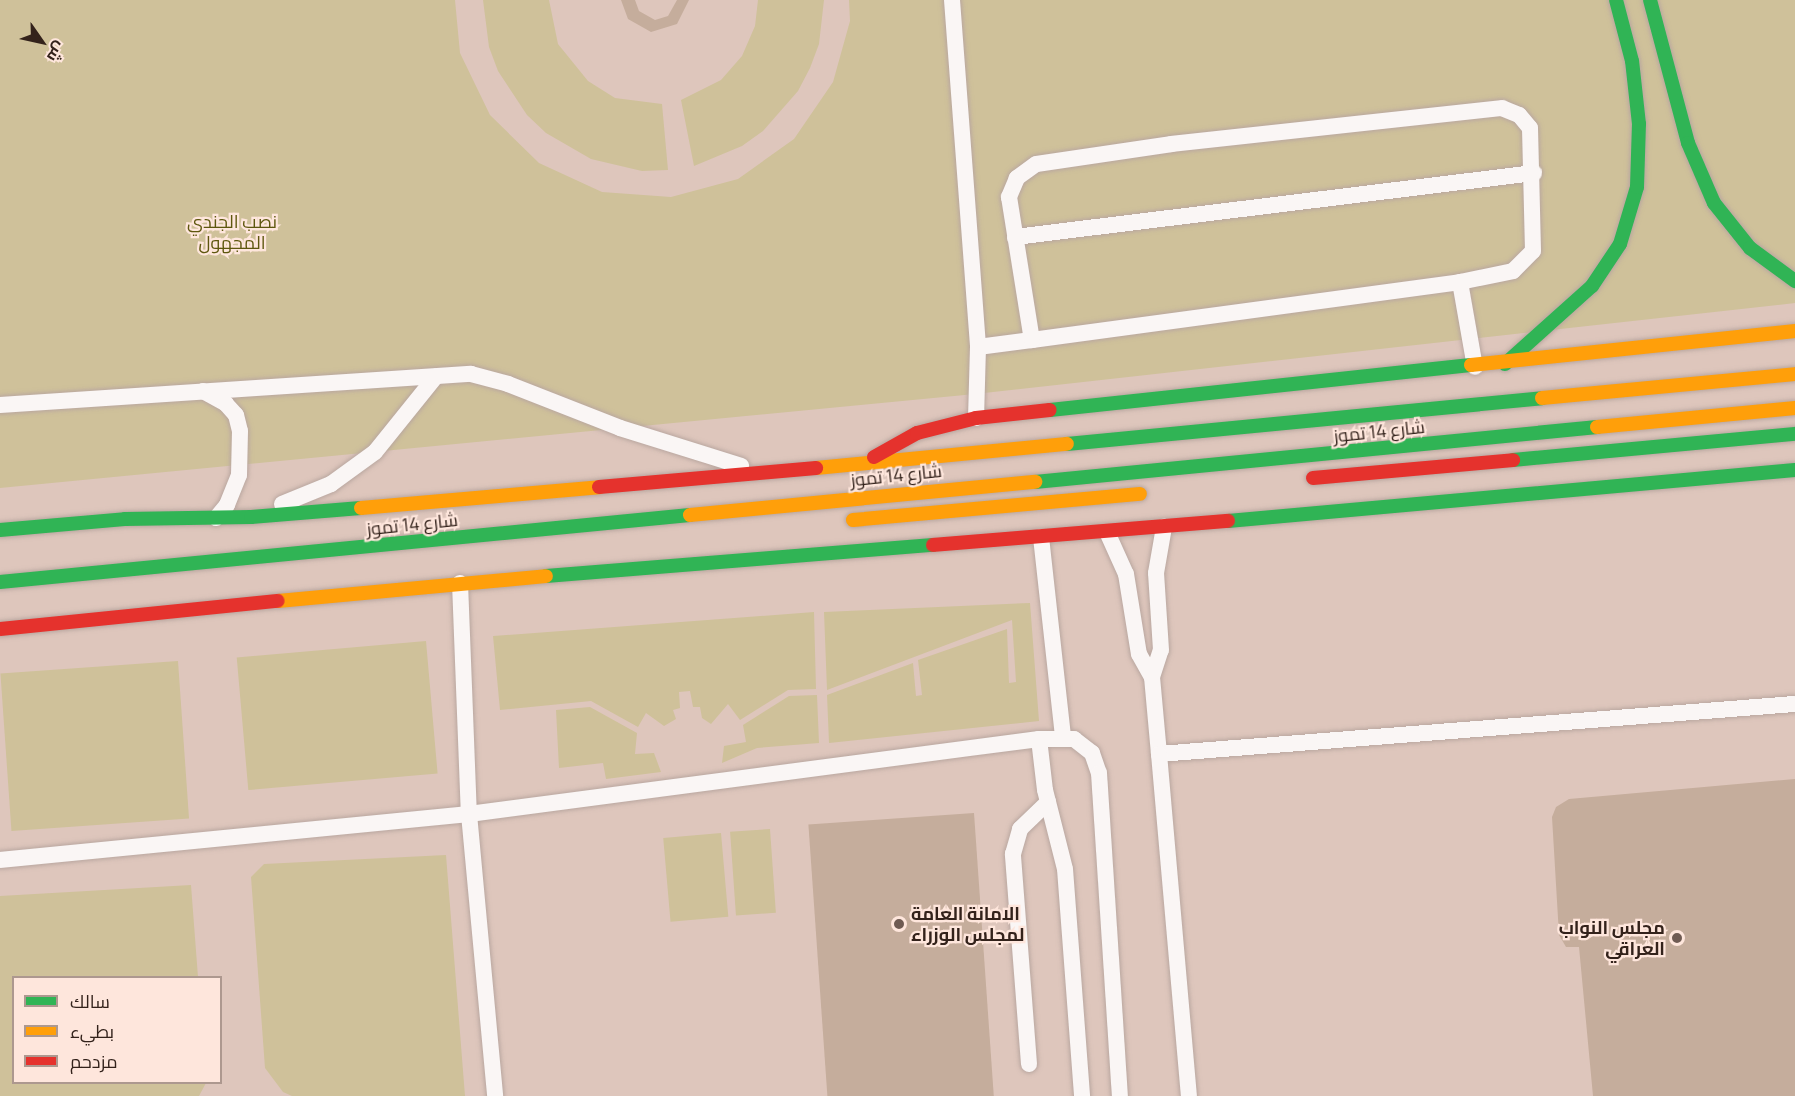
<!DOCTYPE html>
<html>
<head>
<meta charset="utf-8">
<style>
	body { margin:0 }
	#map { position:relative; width:1795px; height:1096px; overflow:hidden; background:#dec6bc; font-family:Manrope,Cairo,sans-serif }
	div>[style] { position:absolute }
	.green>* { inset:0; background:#cfc19a; transform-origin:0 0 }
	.building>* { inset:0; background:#c5ad9c; transform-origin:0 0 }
	.roads { filter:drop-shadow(0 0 2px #b9a7a0) drop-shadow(0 0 2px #b9a7a0) }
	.lane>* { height:16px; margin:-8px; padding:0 8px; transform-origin:8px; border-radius:8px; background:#faf6f5 }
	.fast>* { height:14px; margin:-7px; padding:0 7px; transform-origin:7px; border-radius:7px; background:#30b455 }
	.slow>* { height:14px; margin:-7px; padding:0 7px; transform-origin:7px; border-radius:7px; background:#ff9f0a }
	.jam>* { height:14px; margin:-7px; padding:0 7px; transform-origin:7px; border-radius:7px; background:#e5322d }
	.dots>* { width:16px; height:16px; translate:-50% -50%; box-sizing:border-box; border:3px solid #fee6dc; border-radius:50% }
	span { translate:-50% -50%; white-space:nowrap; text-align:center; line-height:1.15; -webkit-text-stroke:4.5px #fee6dc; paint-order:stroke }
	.park-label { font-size:18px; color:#5e570e }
	.street-label { font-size:18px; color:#33221b }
	.poi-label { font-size:18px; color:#33221b; font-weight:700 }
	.left { translate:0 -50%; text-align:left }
	.right { translate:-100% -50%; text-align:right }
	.legend { position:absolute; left:12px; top:976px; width:210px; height:108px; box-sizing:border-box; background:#fee6dc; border:2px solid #ad988f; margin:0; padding:8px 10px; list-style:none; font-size:18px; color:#33221b }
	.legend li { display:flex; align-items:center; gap:12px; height:30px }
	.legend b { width:30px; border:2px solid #ad988f }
	.north { position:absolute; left:12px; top:12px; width:60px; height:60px; -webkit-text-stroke:4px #fee6dc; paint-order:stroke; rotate:124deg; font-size:16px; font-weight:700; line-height:24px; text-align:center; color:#33221b }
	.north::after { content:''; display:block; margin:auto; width:21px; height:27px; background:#33221b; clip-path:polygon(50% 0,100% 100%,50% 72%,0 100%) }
</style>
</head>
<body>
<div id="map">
	<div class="green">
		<div style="clip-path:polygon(0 0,455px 0,460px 53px,490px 115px,539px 163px,602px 192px,671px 197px,738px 179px,794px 139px,833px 82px,850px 21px,849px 0,1795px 0,1795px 303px,975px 394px,0 488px)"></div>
		<div style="clip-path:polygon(483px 0,549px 0,558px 44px,588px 81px,615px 98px,662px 104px,668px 170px,642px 171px,591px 159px,546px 133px,527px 115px,498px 71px,489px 47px)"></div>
		<div style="clip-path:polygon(758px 0,824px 0,819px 44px,810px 68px,798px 91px,763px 131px,742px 146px,694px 166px,681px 100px,721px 80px,742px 56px,755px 26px)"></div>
		<div style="clip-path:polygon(1030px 603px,1039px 721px,829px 743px,827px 695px,913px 663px,916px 696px,922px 695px,918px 660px,1007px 629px,1009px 683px,1016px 682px,1012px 620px,827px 690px,824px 612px)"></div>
		<div style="clip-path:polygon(814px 612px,816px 689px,788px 690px,740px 720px,728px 704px,711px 724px,702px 718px,700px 707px,693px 707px,690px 691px,679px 692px,680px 708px,673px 710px,676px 719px,664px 726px,646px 713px,638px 727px,591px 701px,500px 710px,493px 636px)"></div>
		<div style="left:426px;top:641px;width:133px;height:190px;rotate:85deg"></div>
		<div style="left:178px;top:661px;width:158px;height:178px;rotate:86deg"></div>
		<div style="clip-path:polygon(817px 695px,819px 743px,757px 748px,722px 763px,724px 746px,746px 742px,743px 725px,789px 696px)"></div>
		<div style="clip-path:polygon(590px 707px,637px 733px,635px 754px,654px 753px,661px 772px,606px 779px,603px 763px,559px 768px,556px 710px)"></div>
		<div style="left:770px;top:829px;width:84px;height:40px;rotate:86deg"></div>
		<div style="left:721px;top:833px;width:84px;height:58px;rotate:85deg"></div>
		<div style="clip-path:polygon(446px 855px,465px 1096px,292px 1096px,283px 1092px,265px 1068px,251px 877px,264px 864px)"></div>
		<div style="clip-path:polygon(191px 885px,198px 977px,14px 978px,14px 1082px,206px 1083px,199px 1096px,0 1096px,0 896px)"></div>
	</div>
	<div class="building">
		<div style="clip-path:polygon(621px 0,635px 0,639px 11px,655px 20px,668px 16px,677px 0,689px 0,677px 24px,651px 32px,628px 19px)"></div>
		<div style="clip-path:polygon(1795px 779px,1795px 1096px,1593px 1096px,1579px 947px,1566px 947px,1559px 935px,1552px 817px,1556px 807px,1569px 799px)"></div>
		<div style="left:974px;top:813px;width:284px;height:166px;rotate:86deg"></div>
	</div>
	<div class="roads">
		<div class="lane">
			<div style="left:952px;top:0;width:348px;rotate:85.7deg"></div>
			<div style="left:978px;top:347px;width:71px;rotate:91.6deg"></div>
			<div style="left:1015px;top:237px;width:523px;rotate:-7.03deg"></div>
			<div style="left:1460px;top:282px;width:86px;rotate:80deg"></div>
			<div style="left:978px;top:347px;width:54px;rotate:-7.4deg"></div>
			<div style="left:1032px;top:340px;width:432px;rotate:-7.7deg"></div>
			<div style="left:1460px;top:282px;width:54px;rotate:-11.7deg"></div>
			<div style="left:1513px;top:271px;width:28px;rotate:-45deg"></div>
			<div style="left:1533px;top:251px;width:123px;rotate:-91.4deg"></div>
			<div style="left:1530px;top:128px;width:17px;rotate:-130deg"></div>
			<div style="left:1519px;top:115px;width:18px;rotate:-158deg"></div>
			<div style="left:1502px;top:108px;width:332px;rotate:173.8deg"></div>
			<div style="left:1172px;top:144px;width:137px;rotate:171.6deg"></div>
			<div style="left:1036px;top:164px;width:24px;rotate:144deg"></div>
			<div style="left:1017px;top:178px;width:21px;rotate:113deg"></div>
			<div style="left:1009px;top:197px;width:145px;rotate:80.9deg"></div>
			<div style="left:203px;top:391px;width:26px;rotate:29deg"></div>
			<div style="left:226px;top:404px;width:15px;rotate:48deg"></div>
			<div style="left:236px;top:415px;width:16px;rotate:76deg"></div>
			<div style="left:240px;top:431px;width:44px;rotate:91.3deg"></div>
			<div style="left:239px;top:475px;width:32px;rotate:112deg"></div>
			<div style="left:227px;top:505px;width:17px;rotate:130deg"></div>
			<div style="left:0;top:405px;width:472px;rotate:-3.8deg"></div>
			<div style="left:471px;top:374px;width:38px;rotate:15deg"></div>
			<div style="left:508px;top:384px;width:120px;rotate:21.4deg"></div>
			<div style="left:620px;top:428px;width:127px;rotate:17.4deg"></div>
			<div style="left:282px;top:504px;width:53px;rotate:-22.2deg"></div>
			<div style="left:331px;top:484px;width:54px;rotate:-36deg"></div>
			<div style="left:375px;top:452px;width:97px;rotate:-51.2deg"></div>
			<div style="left:1107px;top:532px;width:46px;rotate:65.7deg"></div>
			<div style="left:1126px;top:574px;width:81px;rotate:80.8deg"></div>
			<div style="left:1139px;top:654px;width:26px;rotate:61deg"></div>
			<div style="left:1152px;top:677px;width:77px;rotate:84.8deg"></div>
			<div style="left:1159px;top:754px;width:638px;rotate:-4.5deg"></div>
			<div style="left:1041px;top:537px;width:201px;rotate:83.7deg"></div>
			<div style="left:460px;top:583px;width:231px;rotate:87.8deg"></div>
			<div style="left:469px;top:814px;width:283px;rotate:84.7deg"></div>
			<div style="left:1152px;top:677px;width:28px;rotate:-72deg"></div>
			<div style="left:1161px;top:650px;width:77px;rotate:-93.7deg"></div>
			<div style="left:1156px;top:573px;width:47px;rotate:-80.1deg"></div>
			<div style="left:1039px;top:739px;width:51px;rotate:83.3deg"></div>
			<div style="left:1045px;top:790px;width:81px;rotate:75.8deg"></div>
			<div style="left:1065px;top:869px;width:228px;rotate:85.7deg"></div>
			<div style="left:1159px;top:754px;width:343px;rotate:85deg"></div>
			<div style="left:0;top:860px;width:471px;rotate:-5.6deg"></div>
			<div style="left:469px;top:814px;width:575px;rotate:-7.5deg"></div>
			<div style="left:1039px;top:739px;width:35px"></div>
			<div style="left:1074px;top:739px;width:23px;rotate:38deg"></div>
			<div style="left:1092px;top:753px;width:21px;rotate:71deg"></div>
			<div style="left:1099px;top:773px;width:324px;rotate:86.3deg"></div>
			<div style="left:1029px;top:1064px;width:211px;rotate:-94.4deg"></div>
			<div style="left:1013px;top:854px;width:26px;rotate:-74deg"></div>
			<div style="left:1020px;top:829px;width:39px;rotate:-44deg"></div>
		</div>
		<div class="fast">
			<div style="left:1650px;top:0;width:148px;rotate:75.1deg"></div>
			<div style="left:1688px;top:143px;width:65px;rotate:66.6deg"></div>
			<div style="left:1714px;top:203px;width:58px;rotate:51.3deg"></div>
			<div style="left:1750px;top:248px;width:56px;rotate:36.3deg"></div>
			<div style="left:1505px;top:364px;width:117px;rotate:-41.9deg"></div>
			<div style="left:1592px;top:286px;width:50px;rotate:-56.3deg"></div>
			<div style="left:1620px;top:244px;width:59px;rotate:-73.4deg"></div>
			<div style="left:1637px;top:187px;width:63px;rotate:-88.2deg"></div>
			<div style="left:1639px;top:124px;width:63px;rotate:-96.3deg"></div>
			<div style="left:1632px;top:61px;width:63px;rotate:-104.7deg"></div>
			<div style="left:1050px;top:410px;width:423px;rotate:-6.1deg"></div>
			<div style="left:1067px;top:444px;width:477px;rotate:-5.5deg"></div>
			<div style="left:1513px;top:460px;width:283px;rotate:-5.3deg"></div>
			<div style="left:1035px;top:482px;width:565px;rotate:-5.59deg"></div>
			<div style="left:1228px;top:521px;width:569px;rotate:-5.14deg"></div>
			<div style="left:0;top:530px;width:125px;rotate:-5deg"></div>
			<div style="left:125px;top:519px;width:126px;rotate:-0.9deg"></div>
			<div style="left:251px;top:517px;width:110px;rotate:-4.7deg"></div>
			<div style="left:546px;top:576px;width:388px;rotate:-4.6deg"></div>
			<div style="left:0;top:582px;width:693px;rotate:-5.55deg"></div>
		</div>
		<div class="slow">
			<div style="left:1471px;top:365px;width:326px;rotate:-6deg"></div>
			<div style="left:1542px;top:398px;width:254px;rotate:-5.4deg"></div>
			<div style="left:1597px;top:427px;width:199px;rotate:-5.5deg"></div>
			<div style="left:816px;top:468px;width:252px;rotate:-5.5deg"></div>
			<div style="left:361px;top:508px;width:239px;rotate:-5deg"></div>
			<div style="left:690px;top:515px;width:347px;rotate:-5.5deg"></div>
			<div style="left:853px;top:520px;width:288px;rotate:-5.2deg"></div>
			<div style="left:278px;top:601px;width:269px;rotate:-5.3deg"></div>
		</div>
		<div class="jam">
			<div style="left:874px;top:457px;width:49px;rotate:-29.2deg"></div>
			<div style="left:917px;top:433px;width:61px;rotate:-14.3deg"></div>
			<div style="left:976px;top:418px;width:74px;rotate:-6.2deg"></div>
			<div style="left:1313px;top:478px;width:201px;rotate:-5.1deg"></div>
			<div style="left:599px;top:487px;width:218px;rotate:-5deg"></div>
			<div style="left:933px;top:545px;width:296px;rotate:-4.7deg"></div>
			<div style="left:0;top:629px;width:279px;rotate:-5.8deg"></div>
		</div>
	</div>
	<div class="dots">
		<div style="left:899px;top:924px;background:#6f5b53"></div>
		<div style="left:1677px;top:938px;background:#6f5b53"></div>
	</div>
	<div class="park-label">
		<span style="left:232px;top:232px">نصب الجندي<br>المجهول</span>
	</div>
	<div class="street-label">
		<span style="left:1379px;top:431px;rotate:-6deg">شارع 14 تموز</span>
		<span style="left:896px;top:475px;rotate:-6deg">شارع 14 تموز</span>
		<span style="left:412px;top:524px;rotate:-6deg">شارع 14 تموز</span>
	</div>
	<div class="poi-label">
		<span class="left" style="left:911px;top:924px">الامانة العامة<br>لمجلس الوزراء</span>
		<span class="right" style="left:1665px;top:938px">مجلس النواب<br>العراقي</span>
	</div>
	<ul class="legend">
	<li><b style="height:8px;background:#30b455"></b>سالك</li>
	<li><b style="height:8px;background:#ff9f0a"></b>بطيء</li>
	<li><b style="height:8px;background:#e5322d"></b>مزدحم</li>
	</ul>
	<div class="north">ش</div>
</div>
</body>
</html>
